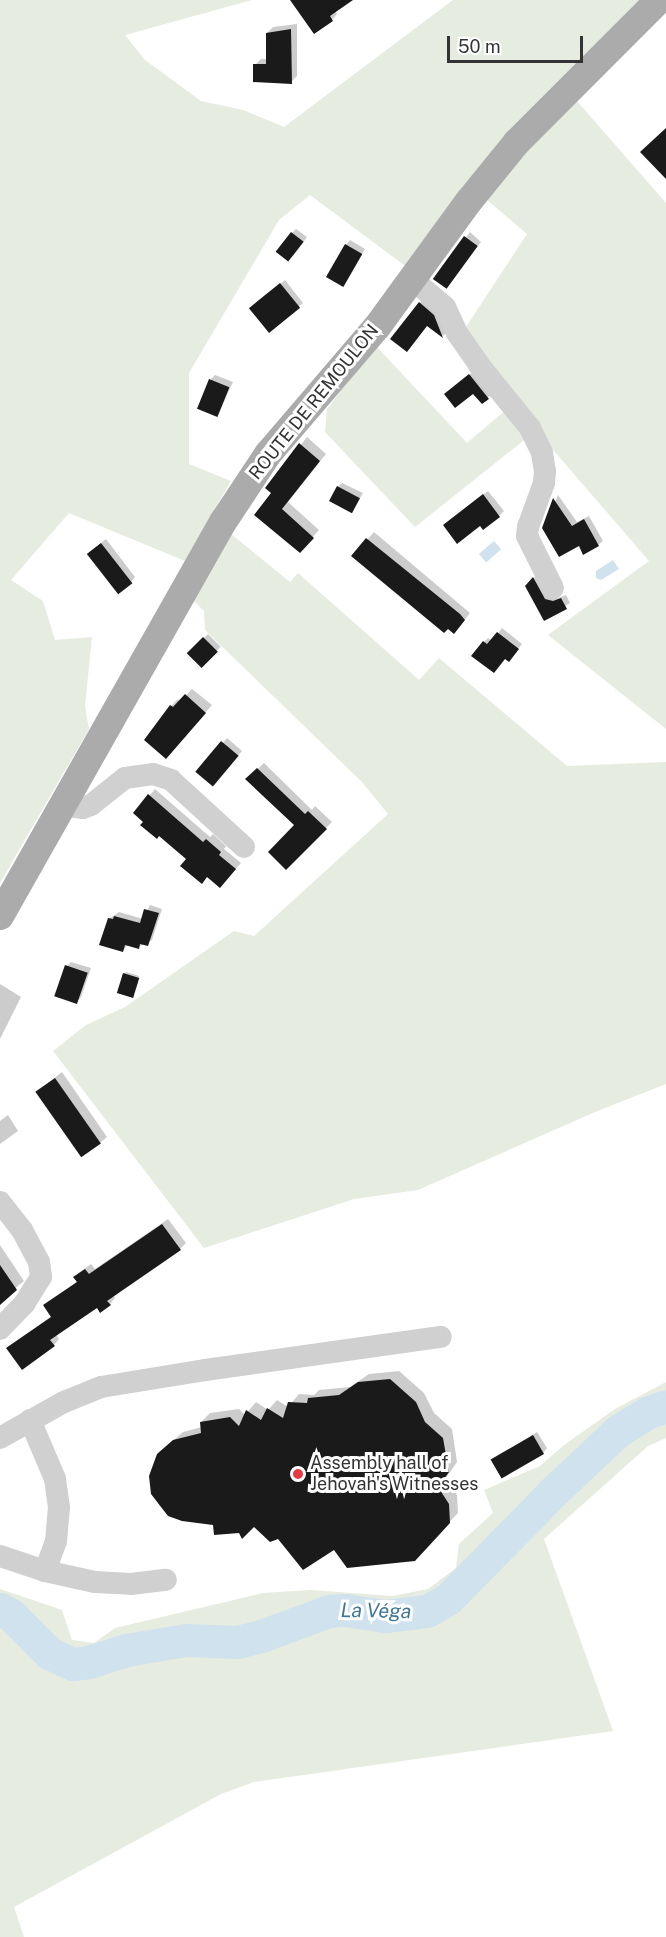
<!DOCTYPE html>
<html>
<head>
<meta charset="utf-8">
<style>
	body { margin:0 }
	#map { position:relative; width:666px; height:1937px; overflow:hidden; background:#fff; font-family:"Public Sans",sans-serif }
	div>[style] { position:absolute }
	.green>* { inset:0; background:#e6ecdf }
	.water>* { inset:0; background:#cfe2ee; transform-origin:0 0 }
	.shadow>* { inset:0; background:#0003; transform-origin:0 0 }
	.river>* { height:33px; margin:-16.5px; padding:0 16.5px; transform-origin:16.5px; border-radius:16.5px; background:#cfe2ee }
	.building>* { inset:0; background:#1a1a1a; transform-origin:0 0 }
	.minor>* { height:22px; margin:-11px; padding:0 11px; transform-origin:11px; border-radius:11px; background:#d0d0d0 }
	.major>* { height:28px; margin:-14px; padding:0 14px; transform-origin:14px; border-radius:14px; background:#ababab }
	.dots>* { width:16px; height:16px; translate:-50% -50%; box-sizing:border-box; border:3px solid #fff; border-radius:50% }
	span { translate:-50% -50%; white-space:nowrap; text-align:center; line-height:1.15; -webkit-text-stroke:6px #fff; paint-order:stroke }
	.street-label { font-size:18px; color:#333 }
	.poi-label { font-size:18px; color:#333 }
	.left { translate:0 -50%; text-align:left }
	.water-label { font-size:20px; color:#3f7597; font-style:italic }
	.scale { position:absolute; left:447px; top:36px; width:136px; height:27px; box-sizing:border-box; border:3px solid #333; border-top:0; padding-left:8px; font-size:18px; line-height:21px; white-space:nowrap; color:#333; -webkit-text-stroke:4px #fff; paint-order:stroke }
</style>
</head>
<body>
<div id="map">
	<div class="green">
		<div style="clip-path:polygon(0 0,252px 0,125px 35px,145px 60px,201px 101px,243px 110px,284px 127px,453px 0,641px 0,408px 268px,310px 195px,279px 220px,189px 373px,189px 464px,231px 481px,185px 561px,69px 513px,11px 580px,43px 601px,55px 640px,92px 637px,85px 706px,89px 729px,0 883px)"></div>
		<div style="clip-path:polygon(576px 100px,666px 203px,666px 729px,548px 635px,649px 561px,536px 430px,464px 330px,527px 234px,487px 200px,530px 145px)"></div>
		<div style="clip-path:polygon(375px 345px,467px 443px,507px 409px,528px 437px,415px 527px,325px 432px,327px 409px)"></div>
		<div style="clip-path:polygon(231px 534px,290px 582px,298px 573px,419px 680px,439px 658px,567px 766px,666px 762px,666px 1084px,595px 1112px,418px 1190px,354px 1199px,204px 1248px,53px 1051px,86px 1025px,125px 1007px,234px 931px,254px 936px,388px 814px,362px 782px,205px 630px,204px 611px,193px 600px)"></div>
		<div style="clip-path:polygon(666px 1382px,666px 1438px,648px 1446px,544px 1539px,613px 1731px,254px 1782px,221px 1794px,14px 1907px,24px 1937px,0 1937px,0 1589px,62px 1610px,72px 1640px,94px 1643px,115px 1628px,263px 1593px,310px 1590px,393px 1596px,428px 1589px,456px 1568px,459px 1544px,493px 1513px,484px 1490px,540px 1466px,564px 1445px,615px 1409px)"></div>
	</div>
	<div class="water">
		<div style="left:494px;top:541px;width:11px;height:20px;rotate:49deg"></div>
		<div style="clip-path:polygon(613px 560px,619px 569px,601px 580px,596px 578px,596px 571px)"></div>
	</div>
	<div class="shadow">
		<div style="clip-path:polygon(349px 0,335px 11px,337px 14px,332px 20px,295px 5px)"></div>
		<div style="clip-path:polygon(297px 24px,297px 76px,291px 82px,255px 65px,261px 59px,267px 59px,267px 33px,273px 27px)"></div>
		<div style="clip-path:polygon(296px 229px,307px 237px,293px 256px,292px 233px)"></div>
		<div style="clip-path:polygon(470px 232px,481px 242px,449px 283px,435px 279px)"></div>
		<div style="clip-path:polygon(350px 240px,365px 249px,343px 285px,346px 245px)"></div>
		<div style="clip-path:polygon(285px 280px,303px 303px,269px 330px,256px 304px)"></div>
		<div style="clip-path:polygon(423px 300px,438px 312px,446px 333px,443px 336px,428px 324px,420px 303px)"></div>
		<div style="clip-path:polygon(473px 372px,491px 395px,482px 402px,473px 392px,449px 391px)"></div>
		<div style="clip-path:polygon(215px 375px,233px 382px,218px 415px,210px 380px)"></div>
		<div style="clip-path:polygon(307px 437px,326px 454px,288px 502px,319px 530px,300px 551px,273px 492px,267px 488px)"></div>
		<div style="clip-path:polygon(342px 483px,363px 493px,352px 511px,338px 487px)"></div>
		<div style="clip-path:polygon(488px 491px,504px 511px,499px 516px,483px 528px,481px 524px,449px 521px)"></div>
		<div style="clip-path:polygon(558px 495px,577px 522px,589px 516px,603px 541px,598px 545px,579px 544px,544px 528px)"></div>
		<div style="clip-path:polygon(374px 532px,470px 613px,461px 625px,353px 556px)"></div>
		<div style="clip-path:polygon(106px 539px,135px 577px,131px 582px,88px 553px)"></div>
		<div style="clip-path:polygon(537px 574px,558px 598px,566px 595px,570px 603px,545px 619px,534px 578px)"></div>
		<div style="clip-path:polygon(502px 628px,522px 644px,513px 655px,506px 657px,484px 642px,488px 638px,492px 641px)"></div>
		<div style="left:208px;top:634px;width:18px;height:27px;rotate:45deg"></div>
		<div style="clip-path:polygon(192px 689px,212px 705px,173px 750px,171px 706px,178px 699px,180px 702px)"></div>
		<div style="clip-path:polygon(227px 738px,242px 751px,217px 780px,197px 772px)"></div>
		<div style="clip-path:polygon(264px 763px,312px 810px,315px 806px,332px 822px,286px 868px,296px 825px,247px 779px)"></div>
		<div style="clip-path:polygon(155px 789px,210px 837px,213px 834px,226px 846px,224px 849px,241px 863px,226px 880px,188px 859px,135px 813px)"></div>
		<div style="clip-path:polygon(150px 905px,162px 909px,152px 940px,138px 947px,128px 944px,123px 951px,109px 919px,119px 912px,143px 919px)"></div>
		<div style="clip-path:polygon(71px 962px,91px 968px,81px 997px,77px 1002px,67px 966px)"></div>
		<div style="clip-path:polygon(126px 972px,139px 976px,132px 996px,124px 974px)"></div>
		<div style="clip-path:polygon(0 984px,21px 997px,0 1039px)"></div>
		<div style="clip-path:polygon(62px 1072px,107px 1137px,100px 1143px,37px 1092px)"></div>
		<div style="clip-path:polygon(8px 1115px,18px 1131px,0 1144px,0 1121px)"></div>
		<div style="clip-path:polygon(168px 1219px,186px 1243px,180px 1249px,113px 1295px,115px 1298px,110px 1304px,97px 1306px,56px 1334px,59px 1339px,54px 1345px,8px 1348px,52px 1316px,45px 1306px,78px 1281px,75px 1277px,81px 1271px,91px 1264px,95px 1269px)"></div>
		<div style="clip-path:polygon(0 1245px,24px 1281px,0 1301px)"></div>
		<div style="clip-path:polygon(399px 1371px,424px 1393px,434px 1413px,452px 1429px,457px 1462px,446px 1478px,457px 1495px,458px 1513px,423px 1550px,334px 1548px,279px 1537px,254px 1525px,240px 1531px,169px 1514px,159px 1505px,151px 1487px,167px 1446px,183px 1432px,202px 1427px,201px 1422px,210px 1413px,239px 1409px,245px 1415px,256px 1402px,268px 1410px,277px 1400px,288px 1407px,299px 1394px,314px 1395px,319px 1390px,350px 1387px,369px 1374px)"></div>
		<div style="clip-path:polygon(537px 1432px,547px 1448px,543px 1453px,493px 1460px)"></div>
	</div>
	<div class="river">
		<div style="left:0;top:1609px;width:13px;rotate:29deg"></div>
		<div style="left:11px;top:1615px;width:54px;rotate:45deg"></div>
		<div style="left:49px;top:1653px;width:26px;rotate:25deg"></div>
		<div style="left:73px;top:1664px;width:16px;rotate:-7deg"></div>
		<div style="left:89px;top:1662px;width:39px;rotate:-18deg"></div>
		<div style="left:126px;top:1650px;width:61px;rotate:-9.5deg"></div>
		<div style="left:186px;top:1640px;width:51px;rotate:2.2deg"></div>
		<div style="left:237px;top:1642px;width:25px;rotate:-14deg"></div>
		<div style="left:261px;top:1636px;width:72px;rotate:-20.2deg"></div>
		<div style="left:329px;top:1611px;width:16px;rotate:-4deg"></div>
		<div style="left:345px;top:1610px;width:40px;rotate:8.5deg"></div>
		<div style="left:385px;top:1616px;width:42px;rotate:-6.8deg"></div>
		<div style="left:427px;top:1611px;width:24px;rotate:-30deg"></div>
		<div style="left:448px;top:1599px;width:150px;rotate:-45.5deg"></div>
		<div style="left:553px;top:1492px;width:89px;rotate:-43.2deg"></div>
		<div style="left:618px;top:1431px;width:36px;rotate:-32deg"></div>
		<div style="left:649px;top:1412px;width:18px;rotate:-19deg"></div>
	</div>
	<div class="building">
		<div style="clip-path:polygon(290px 0,353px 0,330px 16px,333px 21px,314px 34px)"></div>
		<div style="clip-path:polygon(291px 29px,292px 84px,253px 82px,253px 64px,266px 64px,266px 33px)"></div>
		<div style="clip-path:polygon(666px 128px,666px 179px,640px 152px)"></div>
		<div style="left:291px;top:232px;width:16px;height:25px;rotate:38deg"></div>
		<div style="left:464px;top:236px;width:17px;height:53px;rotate:36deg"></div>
		<div style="left:345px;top:244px;width:20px;height:38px;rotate:30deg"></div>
		<div style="left:280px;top:283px;width:32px;height:40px;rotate:51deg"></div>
		<div style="clip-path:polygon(419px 302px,434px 315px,443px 338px,427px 326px,407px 352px,390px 339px)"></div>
		<div style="clip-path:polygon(469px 374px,489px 399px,482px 404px,473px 394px,455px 408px,444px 394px)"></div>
		<div style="left:209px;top:379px;width:22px;height:32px;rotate:22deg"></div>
		<div style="clip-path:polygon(299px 443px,320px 461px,282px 509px,314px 538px,300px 553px,254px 515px,271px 493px,265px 488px)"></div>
		<div style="left:337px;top:486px;width:26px;height:17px;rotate:28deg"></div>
		<div style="clip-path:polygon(483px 494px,500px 517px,483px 530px,480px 526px,457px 544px,443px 525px)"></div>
		<div style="clip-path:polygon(553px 498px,572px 526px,584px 519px,599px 546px,583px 555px,579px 546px,559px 557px,542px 528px)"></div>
		<div style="clip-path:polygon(366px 538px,460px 614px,465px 620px,454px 634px,448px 629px,444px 633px,351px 556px)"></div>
		<div style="left:101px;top:543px;width:51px;height:18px;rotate:52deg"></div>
		<div style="clip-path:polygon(533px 577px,545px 599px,553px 601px,561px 598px,567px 609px,544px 621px,525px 586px)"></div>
		<div style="clip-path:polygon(497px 632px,519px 649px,509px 662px,505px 659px,494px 673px,471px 656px,483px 641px,487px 644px)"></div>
		<div style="left:203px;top:637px;width:21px;height:23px;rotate:45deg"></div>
		<div style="clip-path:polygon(185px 694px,206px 713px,166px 759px,144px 740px,170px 705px,173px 707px)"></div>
		<div style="left:221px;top:741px;width:23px;height:40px;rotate:40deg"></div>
		<div style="clip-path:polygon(257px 768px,305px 814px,308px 811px,327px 829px,286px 870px,268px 852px,294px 825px,245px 779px)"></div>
		<div style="clip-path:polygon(148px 794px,203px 842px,206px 839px,221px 852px,219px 855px,236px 869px,220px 888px,207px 877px,202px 884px,180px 866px,186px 859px,159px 836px,157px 839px,140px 825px,143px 822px,133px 813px)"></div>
		<div style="clip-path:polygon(144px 909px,159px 913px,148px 946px,140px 944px,139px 949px,125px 945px,123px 952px,99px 945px,108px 918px,113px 919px,114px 916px,140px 923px)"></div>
		<div style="left:65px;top:965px;width:24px;height:33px;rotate:19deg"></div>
		<div style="left:123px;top:973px;width:17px;height:21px;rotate:17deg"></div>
		<div style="left:55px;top:1078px;width:80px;height:24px;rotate:55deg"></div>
		<div style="clip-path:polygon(162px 1224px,181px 1250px,107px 1301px,111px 1305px,100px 1313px,97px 1308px,50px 1340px,55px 1346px,22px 1370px,6px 1348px,51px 1317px,43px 1305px,77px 1282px,73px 1277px,85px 1269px,89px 1274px)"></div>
		<div style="clip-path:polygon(0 1265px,17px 1290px,0 1305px)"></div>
		<div style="clip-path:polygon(390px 1379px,416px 1402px,425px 1422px,443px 1438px,449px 1472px,438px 1487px,449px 1504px,450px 1523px,415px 1561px,347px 1568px,334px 1550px,303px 1570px,278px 1539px,270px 1542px,254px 1527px,242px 1539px,239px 1533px,214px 1535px,213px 1525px,182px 1521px,168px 1516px,151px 1494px,149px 1476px,157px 1454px,173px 1440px,201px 1433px,200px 1422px,230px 1417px,239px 1426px,246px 1410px,261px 1420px,267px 1408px,283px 1418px,288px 1402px,307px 1403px,308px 1398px,339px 1395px,358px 1382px)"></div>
		<div style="left:533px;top:1435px;width:22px;height:49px;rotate:60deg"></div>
	</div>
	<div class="minor">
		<div style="left:413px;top:280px;width:42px;rotate:40.2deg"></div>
		<div style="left:445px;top:307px;width:29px;rotate:65deg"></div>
		<div style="left:457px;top:333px;width:39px;rotate:55deg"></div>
		<div style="left:479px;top:365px;width:81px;rotate:51deg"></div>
		<div style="left:530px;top:428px;width:28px;rotate:64deg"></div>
		<div style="left:542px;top:453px;width:18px;rotate:81deg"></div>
		<div style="left:545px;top:471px;width:12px;rotate:95deg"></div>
		<div style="left:544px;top:483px;width:47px;rotate:110deg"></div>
		<div style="left:528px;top:527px;width:9px;rotate:96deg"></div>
		<div style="left:527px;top:536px;width:58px;rotate:63.4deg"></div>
		<div style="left:61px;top:805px;width:22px;rotate:8deg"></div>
		<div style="left:83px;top:808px;width:9px;rotate:-21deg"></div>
		<div style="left:91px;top:805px;width:43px;rotate:-38.5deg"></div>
		<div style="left:125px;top:778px;width:28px;rotate:-8deg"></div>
		<div style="left:153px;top:774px;width:19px;rotate:18deg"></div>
		<div style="left:171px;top:780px;width:99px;rotate:42.5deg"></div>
		<div style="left:0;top:1202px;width:36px;rotate:52deg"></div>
		<div style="left:22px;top:1230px;width:36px;rotate:62deg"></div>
		<div style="left:39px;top:1262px;width:15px;rotate:82deg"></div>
		<div style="left:41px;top:1277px;width:31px;rotate:122deg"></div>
		<div style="left:25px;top:1303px;width:36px;rotate:134deg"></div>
		<div style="left:30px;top:1420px;width:64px;rotate:67deg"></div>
		<div style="left:55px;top:1479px;width:28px;rotate:82deg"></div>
		<div style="left:59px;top:1507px;width:34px;rotate:95deg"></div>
		<div style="left:56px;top:1541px;width:32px;rotate:110deg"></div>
		<div style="left:0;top:1438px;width:73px;rotate:-29.4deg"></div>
		<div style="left:64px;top:1402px;width:40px;rotate:-22deg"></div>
		<div style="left:101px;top:1387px;width:105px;rotate:-9.3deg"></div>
		<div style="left:205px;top:1370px;width:238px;rotate:-8deg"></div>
		<div style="left:0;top:1556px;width:47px;rotate:18.4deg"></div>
		<div style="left:45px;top:1571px;width:51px;rotate:12.4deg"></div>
		<div style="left:95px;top:1582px;width:36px;rotate:3deg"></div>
		<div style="left:131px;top:1584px;width:35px;rotate:-7deg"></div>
	</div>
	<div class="major">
		<div style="left:0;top:916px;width:453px;rotate:-60.5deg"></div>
		<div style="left:223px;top:522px;width:82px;rotate:-56.5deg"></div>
		<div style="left:268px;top:454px;width:167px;rotate:-49.4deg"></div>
		<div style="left:377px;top:327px;width:156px;rotate:-53.9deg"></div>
		<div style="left:469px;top:201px;width:76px;rotate:-50.9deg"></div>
		<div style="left:517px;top:142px;width:201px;rotate:-45deg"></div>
	</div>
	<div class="dots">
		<div style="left:298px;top:1474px;background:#e63946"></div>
	</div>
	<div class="street-label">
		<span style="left:314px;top:402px;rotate:-51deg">ROUTE DE REMOULON</span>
	</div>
	<div class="poi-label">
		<span class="left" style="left:310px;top:1474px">Assembly hall of<br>Jehovah's Witnesses</span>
	</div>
	<div class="water-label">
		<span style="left:376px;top:1611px;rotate:1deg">La Véga</span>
	</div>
	<div class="scale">50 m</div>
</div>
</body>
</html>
